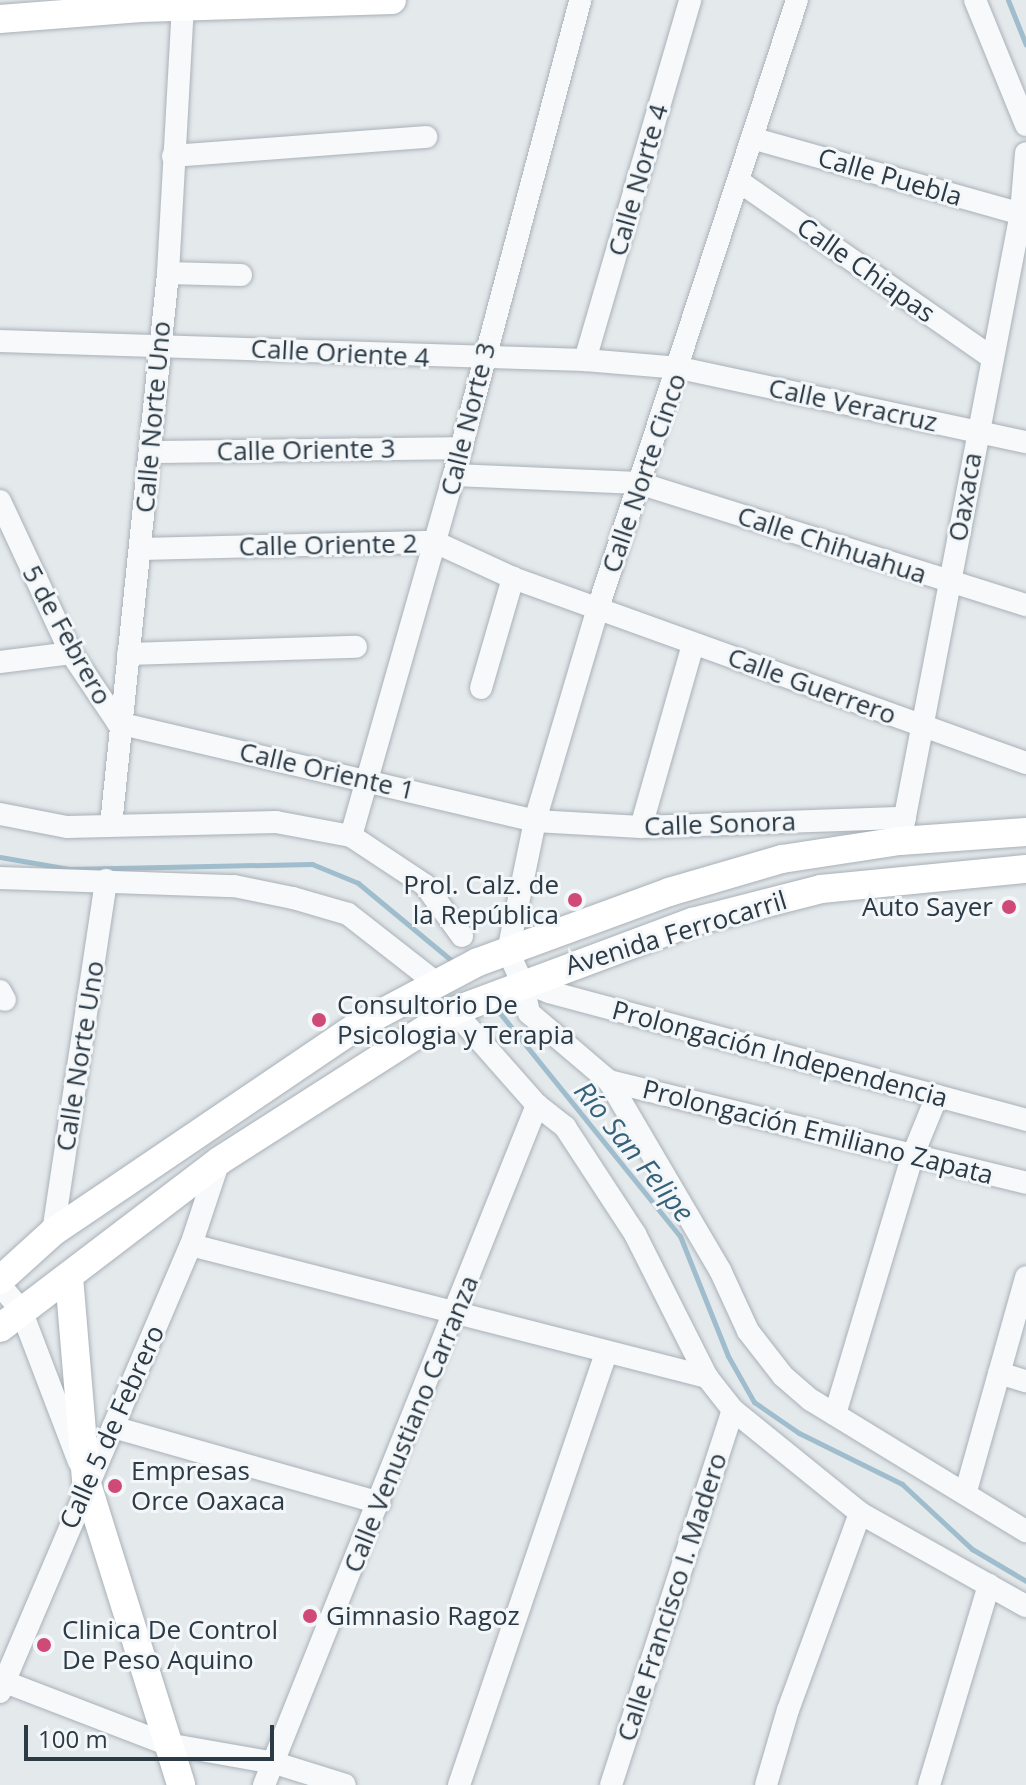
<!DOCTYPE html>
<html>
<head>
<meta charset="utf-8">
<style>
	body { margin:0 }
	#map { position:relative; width:1026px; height:1785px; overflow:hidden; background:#e4e9ec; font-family:"Open Sans",sans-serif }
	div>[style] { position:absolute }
	.stream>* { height:5px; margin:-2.5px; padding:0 2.5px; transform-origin:2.5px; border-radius:2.5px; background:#9fbdcc }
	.roads { filter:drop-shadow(0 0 2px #a9b1b7) drop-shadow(0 0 2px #a9b1b7) }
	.minor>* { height:22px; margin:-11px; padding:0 11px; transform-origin:11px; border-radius:11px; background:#f7f9fa }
	.major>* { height:28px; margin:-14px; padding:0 14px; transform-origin:14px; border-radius:14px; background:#fff }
	.dots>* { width:22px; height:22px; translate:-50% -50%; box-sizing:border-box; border:4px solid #f4f7f9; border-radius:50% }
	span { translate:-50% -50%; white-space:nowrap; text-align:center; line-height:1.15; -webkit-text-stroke:6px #f4f7f9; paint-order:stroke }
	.street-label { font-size:26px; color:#2b3a45 }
	.poi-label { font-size:26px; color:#2b3a45 }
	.right { translate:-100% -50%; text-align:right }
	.left { translate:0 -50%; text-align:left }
	.water-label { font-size:28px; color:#356179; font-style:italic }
	.scale { position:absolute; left:24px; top:1725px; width:250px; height:36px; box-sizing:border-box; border:4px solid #2b3a45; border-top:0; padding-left:10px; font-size:24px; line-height:28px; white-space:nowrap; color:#2b3a45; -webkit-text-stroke:6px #f4f7f9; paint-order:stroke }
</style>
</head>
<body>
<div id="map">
	<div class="stream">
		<div style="left:1008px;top:0;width:48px;rotate:68.2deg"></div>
		<div style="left:0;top:857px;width:70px;rotate:9.9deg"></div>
		<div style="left:69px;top:869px;width:243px;rotate:-1.2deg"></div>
		<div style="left:312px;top:864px;width:50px;rotate:22.4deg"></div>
		<div style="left:358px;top:883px;width:127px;rotate:39.6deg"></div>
		<div style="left:495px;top:1007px;width:294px;rotate:51.1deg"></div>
		<div style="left:680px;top:1236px;width:129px;rotate:68.2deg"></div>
		<div style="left:728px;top:1356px;width:53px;rotate:60.5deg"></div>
		<div style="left:754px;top:1402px;width:55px;rotate:34.6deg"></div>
		<div style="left:799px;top:1433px;width:115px;rotate:26.3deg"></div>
		<div style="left:902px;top:1484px;width:96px;rotate:42.9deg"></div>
		<div style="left:972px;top:1549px;width:63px;rotate:30.7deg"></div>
	</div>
	<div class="roads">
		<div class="minor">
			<div style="left:797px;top:0;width:640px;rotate:108.12deg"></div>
			<div style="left:598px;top:608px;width:222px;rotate:106.5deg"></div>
			<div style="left:535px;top:821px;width:133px;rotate:101.7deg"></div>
			<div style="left:508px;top:951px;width:34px;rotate:66deg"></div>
			<div style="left:522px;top:982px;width:29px;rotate:20deg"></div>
			<div style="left:549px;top:992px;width:494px;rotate:15deg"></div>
			<div style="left:975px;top:0;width:135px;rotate:67.8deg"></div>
			<div style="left:755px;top:139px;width:281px;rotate:15.7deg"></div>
			<div style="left:173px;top:156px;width:254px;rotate:-4.3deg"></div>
			<div style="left:740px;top:182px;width:306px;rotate:34.9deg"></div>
			<div style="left:168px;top:273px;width:73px;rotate:1.6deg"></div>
			<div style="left:0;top:341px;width:585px;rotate:1.86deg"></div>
			<div style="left:585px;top:360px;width:95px;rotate:4.8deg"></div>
			<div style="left:680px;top:368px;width:354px;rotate:12.1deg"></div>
			<div style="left:585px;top:360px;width:375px;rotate:-73.7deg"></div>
			<div style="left:150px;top:452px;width:312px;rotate:-0.7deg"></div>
			<div style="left:454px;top:475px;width:185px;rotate:2.5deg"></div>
			<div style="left:639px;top:483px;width:406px;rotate:17.5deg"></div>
			<div style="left:0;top:501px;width:168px;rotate:65deg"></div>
			<div style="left:71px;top:653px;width:84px;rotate:56.1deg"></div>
			<div style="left:118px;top:723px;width:428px;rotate:13.2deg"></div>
			<div style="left:535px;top:821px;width:106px;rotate:3.2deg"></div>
			<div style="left:641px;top:827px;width:264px;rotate:-2deg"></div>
			<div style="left:141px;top:549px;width:294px;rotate:-1.4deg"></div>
			<div style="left:435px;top:542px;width:86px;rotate:24.8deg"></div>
			<div style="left:513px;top:578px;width:545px;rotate:19.83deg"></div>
			<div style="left:128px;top:654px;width:228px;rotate:-1.8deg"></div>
			<div style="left:0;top:662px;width:72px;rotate:-7.2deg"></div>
			<div style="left:481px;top:688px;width:115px;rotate:-73.8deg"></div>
			<div style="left:0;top:814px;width:68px;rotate:11deg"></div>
			<div style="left:67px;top:827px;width:209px;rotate:-1.4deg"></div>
			<div style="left:276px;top:822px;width:76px;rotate:10.6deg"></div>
			<div style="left:351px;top:836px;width:89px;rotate:33.5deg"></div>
			<div style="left:425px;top:885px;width:63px;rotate:54deg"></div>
			<div style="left:111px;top:825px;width:555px;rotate:-84.1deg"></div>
			<div style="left:168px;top:273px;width:266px;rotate:-86.8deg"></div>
			<div style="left:641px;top:827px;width:190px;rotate:-74.1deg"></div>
			<div style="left:902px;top:832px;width:630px;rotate:-79.12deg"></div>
			<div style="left:1021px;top:213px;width:60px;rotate:-85.2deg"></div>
			<div style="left:351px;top:836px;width:375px;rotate:-74.1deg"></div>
			<div style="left:454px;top:475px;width:491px;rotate:-75.1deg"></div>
			<div style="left:0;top:878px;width:234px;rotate:2deg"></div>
			<div style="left:234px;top:886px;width:60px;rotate:11.5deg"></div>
			<div style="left:293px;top:898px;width:57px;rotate:16.2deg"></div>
			<div style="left:348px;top:914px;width:110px;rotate:38deg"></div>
			<div style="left:522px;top:982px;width:32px;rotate:77deg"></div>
			<div style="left:529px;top:1013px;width:105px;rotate:40.4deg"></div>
			<div style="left:609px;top:1081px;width:219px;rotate:59.6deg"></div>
			<div style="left:720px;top:1270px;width:67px;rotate:65.3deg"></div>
			<div style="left:748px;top:1331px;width:57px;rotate:52.1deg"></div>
			<div style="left:783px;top:1376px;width:37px;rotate:41deg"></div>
			<div style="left:811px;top:1400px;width:252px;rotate:31.4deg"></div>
			<div style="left:0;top:991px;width:10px;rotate:61deg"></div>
			<div style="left:454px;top:1011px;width:125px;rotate:48.6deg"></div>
			<div style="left:537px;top:1105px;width:36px;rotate:38deg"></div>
			<div style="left:565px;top:1127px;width:128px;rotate:56.8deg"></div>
			<div style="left:635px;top:1234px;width:160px;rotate:63.3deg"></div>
			<div style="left:707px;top:1377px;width:42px;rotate:51.8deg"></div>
			<div style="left:733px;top:1410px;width:164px;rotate:39deg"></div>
			<div style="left:860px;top:1513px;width:190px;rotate:29.3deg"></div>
			<div style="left:609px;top:1081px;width:429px;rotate:13.7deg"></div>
			<div style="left:53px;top:1232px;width:356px;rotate:-81.4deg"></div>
			<div style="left:191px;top:1245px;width:533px;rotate:14.35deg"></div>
			<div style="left:0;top:1285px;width:33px;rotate:50deg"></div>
			<div style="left:21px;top:1310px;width:163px;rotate:69.1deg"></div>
			<div style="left:999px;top:1373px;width:28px;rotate:17deg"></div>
			<div style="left:835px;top:1414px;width:268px;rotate:-73.3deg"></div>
			<div style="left:912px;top:1157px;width:66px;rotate:-67.7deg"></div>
			<div style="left:113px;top:1427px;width:277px;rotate:15.9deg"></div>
			<div style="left:966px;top:1491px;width:222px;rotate:-74.3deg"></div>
			<div style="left:0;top:1680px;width:179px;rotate:21deg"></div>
			<div style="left:167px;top:1744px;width:110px;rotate:10deg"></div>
			<div style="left:275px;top:1763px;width:73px;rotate:17.4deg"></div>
			<div style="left:0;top:1692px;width:486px;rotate:-66.9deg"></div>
			<div style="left:191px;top:1245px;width:89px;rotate:-71.6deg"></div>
			<div style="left:264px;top:1785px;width:733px;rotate:-68.13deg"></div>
			<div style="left:459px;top:1785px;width:457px;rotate:-71.2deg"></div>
			<div style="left:611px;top:1785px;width:394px;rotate:-72deg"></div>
			<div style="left:766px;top:1785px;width:78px;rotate:-73.7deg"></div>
			<div style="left:788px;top:1710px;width:210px;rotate:-69.9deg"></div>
			<div style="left:929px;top:1785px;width:209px;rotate:-73.3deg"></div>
		</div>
		<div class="major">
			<div style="left:0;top:19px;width:141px;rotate:-4.5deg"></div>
			<div style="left:141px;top:8px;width:251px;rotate:-1.8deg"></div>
			<div style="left:69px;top:1277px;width:205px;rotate:85.2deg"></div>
			<div style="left:86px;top:1481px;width:318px;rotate:72.6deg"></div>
			<div style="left:0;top:1280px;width:72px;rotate:-42.2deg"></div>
			<div style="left:53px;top:1232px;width:367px;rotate:-34.1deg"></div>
			<div style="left:357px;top:1026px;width:137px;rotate:-27.9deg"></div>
			<div style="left:478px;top:962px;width:203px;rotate:-20.1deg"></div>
			<div style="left:669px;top:892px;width:118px;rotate:-16.3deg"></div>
			<div style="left:782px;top:859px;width:119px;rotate:-8.7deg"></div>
			<div style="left:900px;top:841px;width:126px;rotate:-4.1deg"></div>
			<div style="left:0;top:1328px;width:275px;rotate:-37.3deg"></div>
			<div style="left:219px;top:1161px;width:279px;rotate:-32.6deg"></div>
			<div style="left:454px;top:1011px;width:254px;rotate:-20.5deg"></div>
			<div style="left:692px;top:922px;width:133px;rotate:-14.3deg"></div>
			<div style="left:821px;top:889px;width:206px;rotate:-5.6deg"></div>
		</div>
	</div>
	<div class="dots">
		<div style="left:575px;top:900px;background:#d04a78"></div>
		<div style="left:1009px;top:907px;background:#d04a78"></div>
		<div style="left:319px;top:1020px;background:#d04a78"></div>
		<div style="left:115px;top:1486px;background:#d04a78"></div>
		<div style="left:310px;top:1616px;background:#d04a78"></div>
		<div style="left:44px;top:1645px;background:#d04a78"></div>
	</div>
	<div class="street-label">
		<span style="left:890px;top:177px;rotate:16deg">Calle Puebla</span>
		<span style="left:638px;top:180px;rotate:-74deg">Calle Norte 4</span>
		<span style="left:866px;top:270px;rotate:35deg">Calle Chiapas</span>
		<span style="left:340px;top:353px;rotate:3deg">Calle Oriente 4</span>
		<span style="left:853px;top:405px;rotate:12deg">Calle Veracruz</span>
		<span style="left:153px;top:417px;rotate:-85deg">Calle Norte Uno</span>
		<span style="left:468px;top:419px;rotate:-76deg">Calle Norte 3</span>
		<span style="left:306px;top:450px;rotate:-1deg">Calle Oriente 3</span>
		<span style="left:644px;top:473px;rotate:-71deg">Calle Norte Cinco</span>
		<span style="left:965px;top:497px;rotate:-80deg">Oaxaca</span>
		<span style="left:328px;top:545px;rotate:-1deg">Calle Oriente 2</span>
		<span style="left:832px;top:545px;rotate:18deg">Calle Chihuahua</span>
		<span style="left:67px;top:635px;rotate:61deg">5 de Febrero</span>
		<span style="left:812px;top:686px;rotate:20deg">Calle Guerrero</span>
		<span style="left:327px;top:771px;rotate:13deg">Calle Oriente 1</span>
		<span style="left:720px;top:824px;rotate:-2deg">Calle Sonora</span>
		<span style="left:676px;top:933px;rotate:-17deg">Avenida Ferrocarril</span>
		<span style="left:780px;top:1054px;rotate:15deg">Prolongación Independencia</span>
		<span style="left:80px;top:1056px;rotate:-81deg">Calle Norte Uno</span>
		<span style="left:818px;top:1132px;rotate:14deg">Prolongación Emiliano Zapata</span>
		<span style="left:411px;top:1424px;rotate:-68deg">Calle Venustiano Carranza</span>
		<span style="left:112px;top:1427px;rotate:-66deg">Calle 5 de Febrero</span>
		<span style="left:672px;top:1597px;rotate:-72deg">Calle Francisco I. Madero</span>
	</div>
	<div class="poi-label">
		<span class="right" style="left:559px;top:900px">Prol. Calz. de<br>la República</span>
		<span class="right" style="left:993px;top:907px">Auto Sayer</span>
		<span class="left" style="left:337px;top:1020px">Consultorio De<br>Psicologia y Terapia</span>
		<span class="left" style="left:131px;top:1486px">Empresas<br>Orce Oaxaca</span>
		<span class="left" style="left:326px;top:1616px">Gimnasio Ragoz</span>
		<span class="left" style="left:62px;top:1645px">Clinica De Control<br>De Peso Aquino</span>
	</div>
	<div class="water-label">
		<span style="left:635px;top:1151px;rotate:51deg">Río San Felipe</span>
	</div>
	<div class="scale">100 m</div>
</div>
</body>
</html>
